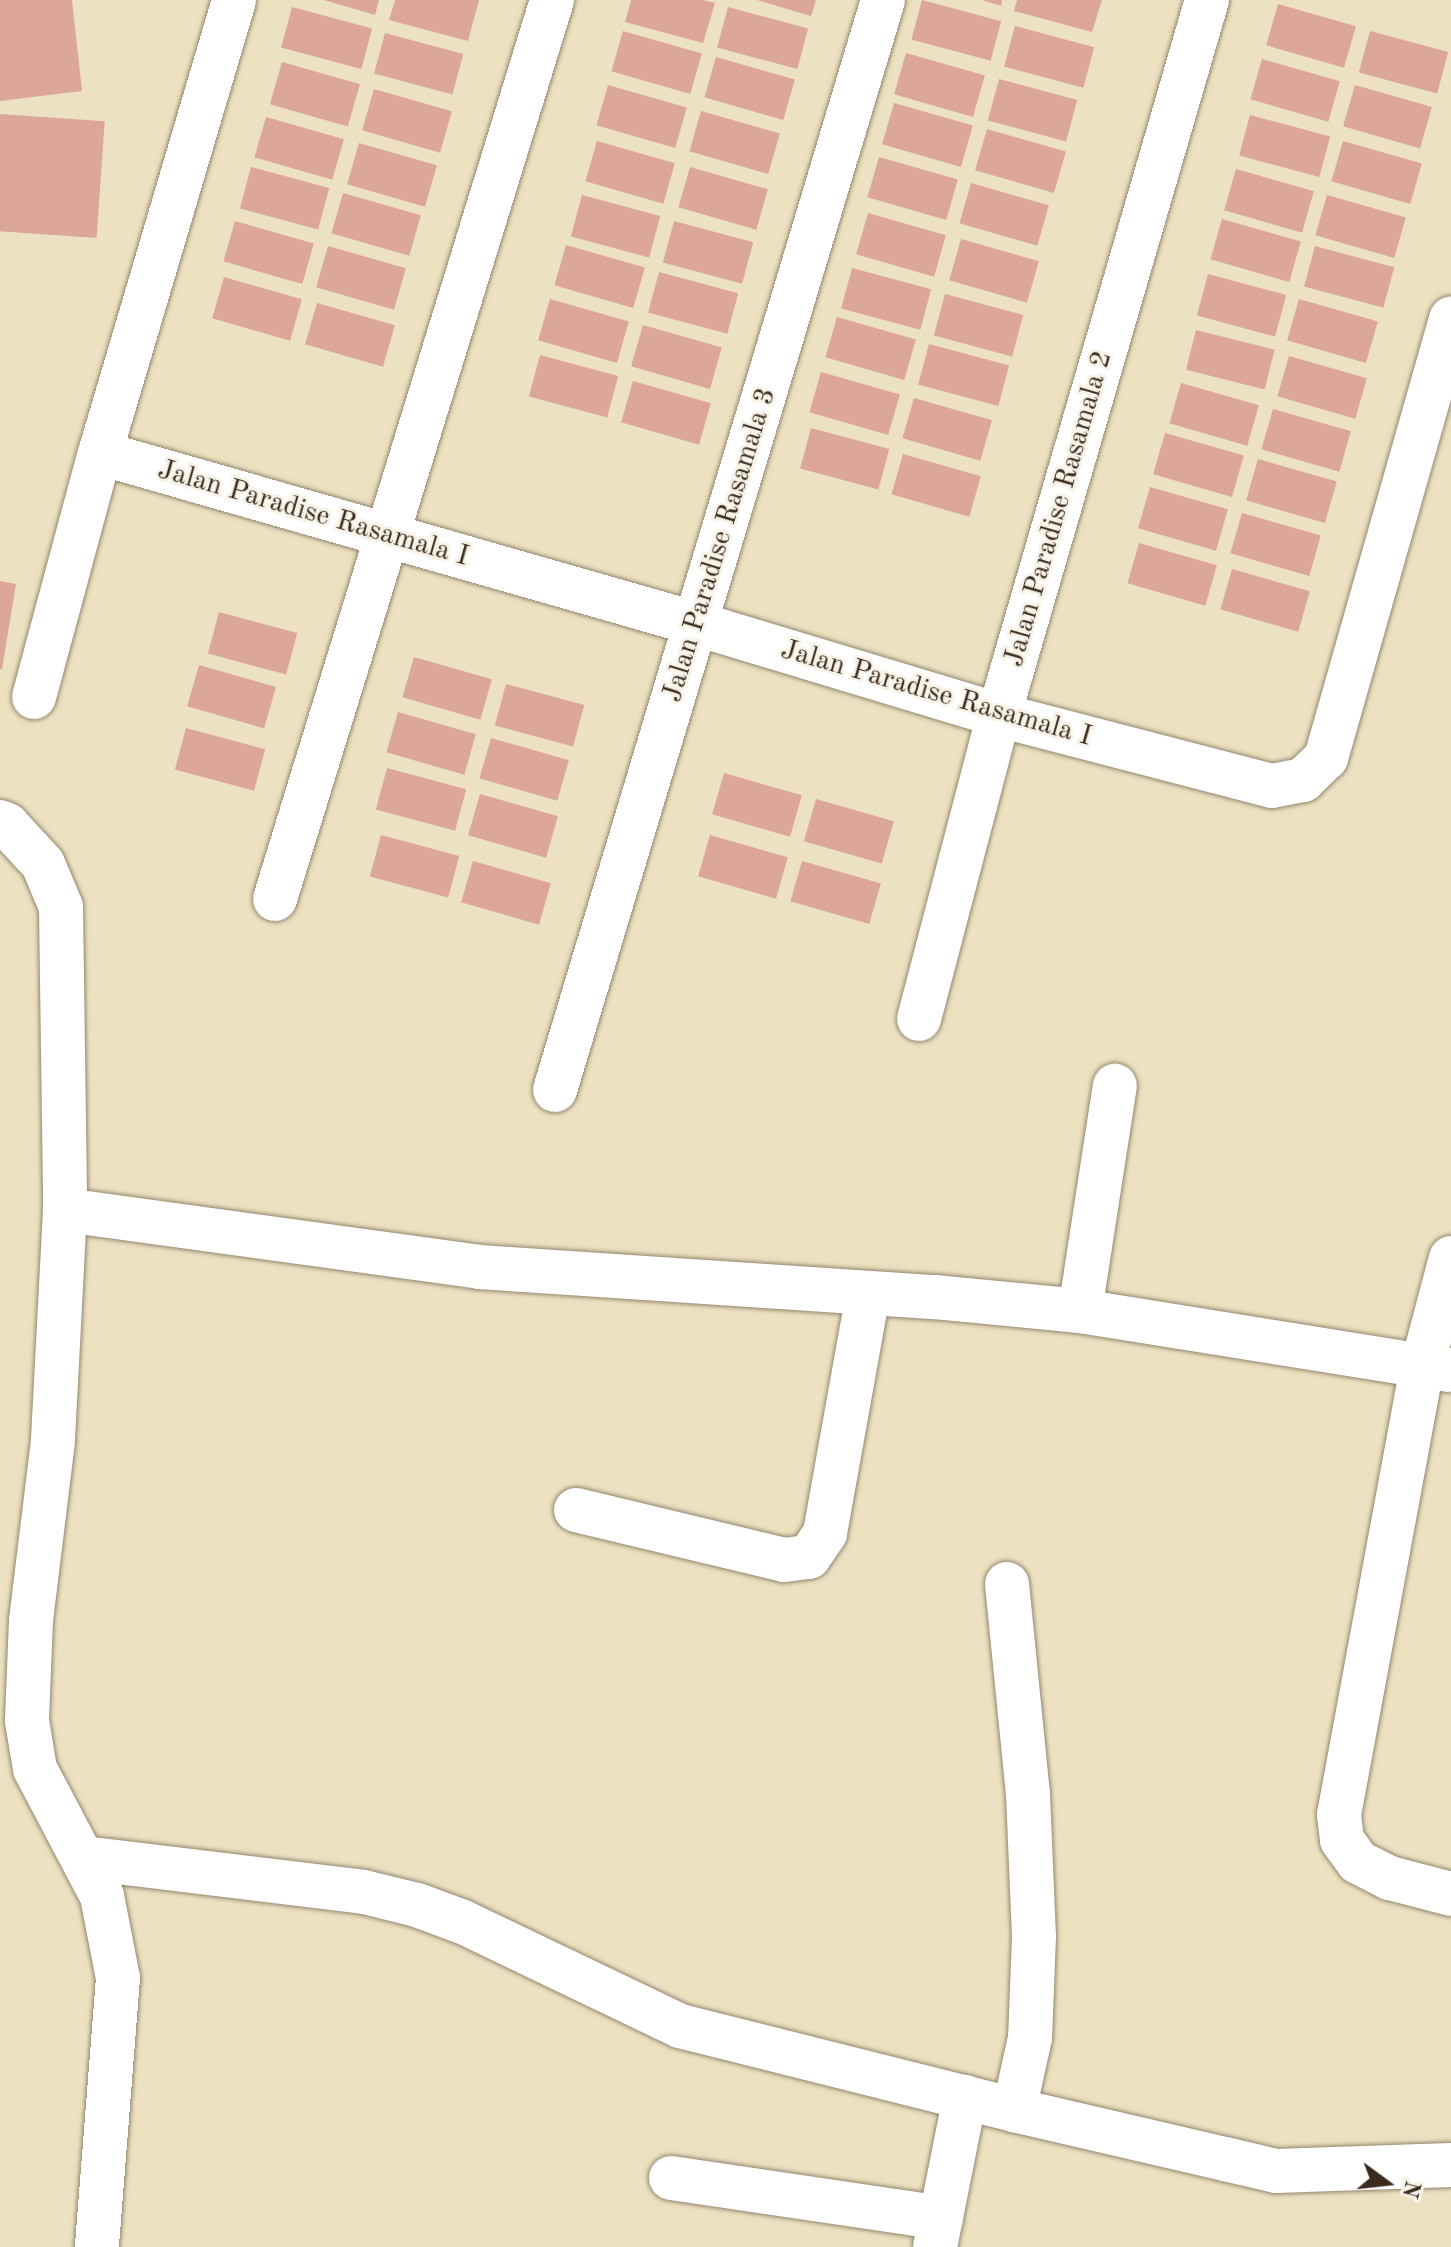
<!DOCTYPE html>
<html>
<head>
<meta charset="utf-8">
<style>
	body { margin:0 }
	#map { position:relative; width:1451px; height:2247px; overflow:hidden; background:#ece1c0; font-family:"Old Standard TT",serif }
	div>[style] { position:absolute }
	.building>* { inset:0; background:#dca699; transform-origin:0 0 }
	.roads { filter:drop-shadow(0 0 2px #94866f) drop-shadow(0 0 2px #94866f) }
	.minor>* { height:44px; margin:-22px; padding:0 22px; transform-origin:22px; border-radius:22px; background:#fff }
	span { translate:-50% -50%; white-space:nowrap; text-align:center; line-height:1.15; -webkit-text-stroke:6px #f7f3e8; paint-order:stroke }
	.street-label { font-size:28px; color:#3b2a1e }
	.north { position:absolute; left:1347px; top:2143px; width:80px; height:80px; -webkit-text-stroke:6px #f7f3e8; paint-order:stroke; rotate:105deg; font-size:22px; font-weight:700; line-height:32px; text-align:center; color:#3b2a1e }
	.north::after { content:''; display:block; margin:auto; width:28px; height:36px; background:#3b2a1e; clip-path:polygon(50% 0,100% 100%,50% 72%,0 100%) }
</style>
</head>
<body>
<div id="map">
	<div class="building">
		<div style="clip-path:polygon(0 0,72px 0,82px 91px,0 101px)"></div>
		<div style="clip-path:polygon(324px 0,379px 0,375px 15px)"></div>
		<div style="clip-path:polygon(395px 0,479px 0,468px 41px,389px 20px)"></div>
		<div style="clip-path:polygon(631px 0,703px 0,715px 3px,703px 43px,625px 22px)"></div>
		<div style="clip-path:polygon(757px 0,816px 0,811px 16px)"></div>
		<div style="left:922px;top:0;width:82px;height:41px;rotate:15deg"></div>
		<div style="clip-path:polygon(982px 0,1002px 0,1001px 6px)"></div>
		<div style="clip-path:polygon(1017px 0,1102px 0,1092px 32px,1014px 11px)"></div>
		<div style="left:1278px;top:4px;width:81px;height:43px;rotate:16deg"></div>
		<div style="left:292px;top:7px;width:83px;height:42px;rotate:15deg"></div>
		<div style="left:728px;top:7px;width:83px;height:42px;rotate:15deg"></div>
		<div style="left:1015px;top:26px;width:82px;height:42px;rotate:15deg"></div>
		<div style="left:623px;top:31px;width:82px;height:42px;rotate:16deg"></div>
		<div style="left:1370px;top:31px;width:81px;height:43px;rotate:15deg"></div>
		<div style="left:385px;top:33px;width:81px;height:42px;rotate:15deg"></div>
		<div style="left:906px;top:53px;width:82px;height:43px;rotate:16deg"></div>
		<div style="left:716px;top:57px;width:82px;height:42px;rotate:16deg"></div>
		<div style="left:1262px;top:59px;width:81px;height:42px;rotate:16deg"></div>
		<div style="left:282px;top:62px;width:81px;height:44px;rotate:16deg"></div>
		<div style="left:999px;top:79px;width:81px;height:43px;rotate:15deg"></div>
		<div style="left:608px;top:85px;width:82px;height:42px;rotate:16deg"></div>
		<div style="left:1355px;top:85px;width:80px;height:43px;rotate:16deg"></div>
		<div style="left:374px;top:89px;width:81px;height:43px;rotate:16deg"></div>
		<div style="left:894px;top:103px;width:82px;height:43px;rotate:16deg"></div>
		<div style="left:701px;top:111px;width:82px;height:42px;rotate:16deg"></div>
		<div style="left:0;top:114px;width:105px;height:117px;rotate:4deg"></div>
		<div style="left:1250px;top:115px;width:83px;height:42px;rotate:15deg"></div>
		<div style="left:266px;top:117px;width:81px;height:42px;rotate:16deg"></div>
		<div style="left:987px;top:129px;width:82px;height:43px;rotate:16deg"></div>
		<div style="left:597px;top:141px;width:81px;height:42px;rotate:16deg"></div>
		<div style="left:1343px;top:141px;width:82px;height:42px;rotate:16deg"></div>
		<div style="left:359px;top:143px;width:81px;height:43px;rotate:16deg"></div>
		<div style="left:879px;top:157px;width:82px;height:42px;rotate:16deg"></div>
		<div style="left:251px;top:167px;width:81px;height:43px;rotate:15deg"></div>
		<div style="left:690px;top:167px;width:81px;height:42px;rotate:16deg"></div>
		<div style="left:1236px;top:169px;width:81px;height:43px;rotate:16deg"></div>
		<div style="left:971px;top:183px;width:81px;height:42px;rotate:16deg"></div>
		<div style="left:343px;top:193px;width:81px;height:42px;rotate:16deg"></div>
		<div style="left:582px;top:195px;width:81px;height:43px;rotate:15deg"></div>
		<div style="left:1327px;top:195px;width:82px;height:42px;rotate:16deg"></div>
		<div style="left:868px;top:213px;width:81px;height:43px;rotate:16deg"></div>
		<div style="left:1222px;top:219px;width:82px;height:42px;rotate:16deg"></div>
		<div style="left:235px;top:221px;width:82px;height:42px;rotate:16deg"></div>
		<div style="left:674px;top:221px;width:82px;height:43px;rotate:15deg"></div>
		<div style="left:961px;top:239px;width:81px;height:43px;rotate:16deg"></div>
		<div style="left:566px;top:245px;width:82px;height:42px;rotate:16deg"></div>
		<div style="left:328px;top:246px;width:81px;height:43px;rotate:16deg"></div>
		<div style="left:1315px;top:246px;width:82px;height:42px;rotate:15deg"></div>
		<div style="left:852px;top:268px;width:82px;height:42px;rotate:15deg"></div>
		<div style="left:659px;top:272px;width:82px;height:42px;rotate:15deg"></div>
		<div style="left:1208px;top:274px;width:81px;height:43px;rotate:15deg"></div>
		<div style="left:224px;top:277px;width:81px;height:43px;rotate:16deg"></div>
		<div style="left:945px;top:294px;width:81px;height:43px;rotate:15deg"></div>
		<div style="left:550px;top:299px;width:82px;height:43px;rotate:16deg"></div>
		<div style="left:1299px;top:299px;width:82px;height:43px;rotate:16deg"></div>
		<div style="left:317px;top:303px;width:81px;height:43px;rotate:16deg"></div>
		<div style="left:837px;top:317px;width:82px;height:42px;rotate:16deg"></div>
		<div style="left:643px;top:325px;width:82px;height:43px;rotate:16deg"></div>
		<div style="left:1196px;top:330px;width:81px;height:41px;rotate:14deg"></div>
		<div style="left:929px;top:344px;width:83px;height:42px;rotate:15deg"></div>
		<div style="left:540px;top:355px;width:81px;height:43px;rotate:15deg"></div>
		<div style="left:1289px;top:356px;width:81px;height:42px;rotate:16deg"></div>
		<div style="left:821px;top:372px;width:82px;height:42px;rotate:16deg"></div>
		<div style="left:633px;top:381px;width:81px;height:43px;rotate:16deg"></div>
		<div style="left:1181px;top:383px;width:81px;height:42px;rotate:16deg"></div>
		<div style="left:914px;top:398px;width:81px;height:42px;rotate:16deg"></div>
		<div style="left:1273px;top:409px;width:81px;height:42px;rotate:16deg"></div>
		<div style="left:811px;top:428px;width:81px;height:42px;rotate:15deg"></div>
		<div style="left:1165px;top:433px;width:82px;height:43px;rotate:16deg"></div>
		<div style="left:903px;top:454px;width:81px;height:42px;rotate:16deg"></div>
		<div style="left:1258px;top:459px;width:82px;height:43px;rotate:16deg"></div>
		<div style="left:1150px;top:487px;width:81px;height:43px;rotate:16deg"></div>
		<div style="left:1242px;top:513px;width:82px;height:42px;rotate:16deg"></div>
		<div style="left:1139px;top:543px;width:81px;height:42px;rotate:16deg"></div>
		<div style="left:1232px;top:569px;width:81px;height:42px;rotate:16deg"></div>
		<div style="clip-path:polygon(0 581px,16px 584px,2px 669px,0 669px)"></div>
		<div style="left:219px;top:612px;width:81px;height:43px;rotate:15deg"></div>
		<div style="left:414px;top:657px;width:81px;height:42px;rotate:16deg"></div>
		<div style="left:199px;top:665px;width:80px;height:43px;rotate:16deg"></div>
		<div style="left:506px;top:684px;width:81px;height:43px;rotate:15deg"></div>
		<div style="left:398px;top:712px;width:81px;height:42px;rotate:16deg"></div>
		<div style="left:186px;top:728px;width:82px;height:43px;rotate:15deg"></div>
		<div style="left:491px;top:738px;width:81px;height:42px;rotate:16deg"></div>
		<div style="left:387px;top:768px;width:82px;height:43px;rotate:15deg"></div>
		<div style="left:724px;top:773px;width:81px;height:43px;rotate:16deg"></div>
		<div style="left:480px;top:794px;width:81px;height:43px;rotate:16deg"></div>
		<div style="left:816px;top:799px;width:81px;height:44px;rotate:16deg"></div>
		<div style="left:381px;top:835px;width:81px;height:43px;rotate:15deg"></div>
		<div style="left:710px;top:835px;width:81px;height:43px;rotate:16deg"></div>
		<div style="left:473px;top:861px;width:81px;height:43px;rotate:16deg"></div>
		<div style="left:802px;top:861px;width:82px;height:42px;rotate:16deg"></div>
	</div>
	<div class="roads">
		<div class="minor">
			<div style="left:100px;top:453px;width:621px;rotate:15.98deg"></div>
			<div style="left:697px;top:624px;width:315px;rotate:16.8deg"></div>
			<div style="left:999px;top:715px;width:282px;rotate:14.6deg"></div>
			<div style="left:1272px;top:786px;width:32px;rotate:-11deg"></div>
			<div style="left:1303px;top:780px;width:32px;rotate:-44deg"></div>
			<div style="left:1326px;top:758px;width:457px;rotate:-74.1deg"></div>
			<div style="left:34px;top:697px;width:253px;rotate:-74.9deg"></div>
			<div style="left:100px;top:453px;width:472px;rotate:-73.5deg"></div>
			<div style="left:0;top:822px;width:8px;rotate:23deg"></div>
			<div style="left:7px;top:825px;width:53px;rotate:47.3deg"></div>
			<div style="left:43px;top:864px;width:47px;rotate:67.3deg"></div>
			<div style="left:61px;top:907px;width:303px;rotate:89.2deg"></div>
			<div style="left:65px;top:1210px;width:231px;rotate:93deg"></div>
			<div style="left:53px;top:1441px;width:180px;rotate:97deg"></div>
			<div style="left:31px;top:1620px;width:101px;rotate:92.3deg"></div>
			<div style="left:27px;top:1721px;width:49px;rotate:80.5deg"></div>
			<div style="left:35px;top:1769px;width:144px;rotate:62.2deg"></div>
			<div style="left:102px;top:1896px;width:84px;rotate:79deg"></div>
			<div style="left:118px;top:1978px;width:270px;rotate:94.5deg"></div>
			<div style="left:275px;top:899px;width:941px;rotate:-72.87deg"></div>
			<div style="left:919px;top:1019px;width:314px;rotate:-75.3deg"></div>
			<div style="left:999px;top:715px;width:745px;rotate:-73.78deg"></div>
			<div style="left:555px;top:1090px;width:1138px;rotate:-73.25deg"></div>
			<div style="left:65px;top:1210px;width:418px;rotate:7.8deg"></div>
			<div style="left:479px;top:1267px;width:457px;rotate:3.8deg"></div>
			<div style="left:935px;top:1297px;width:146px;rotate:5.5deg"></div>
			<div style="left:1080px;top:1311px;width:228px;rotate:-81.2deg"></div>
			<div style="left:1451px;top:1258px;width:113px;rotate:104.9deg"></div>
			<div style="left:1422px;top:1367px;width:456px;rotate:100.5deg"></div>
			<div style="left:1339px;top:1815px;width:25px;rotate:83deg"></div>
			<div style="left:1342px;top:1840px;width:27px;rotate:54deg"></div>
			<div style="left:1358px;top:1862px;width:36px;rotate:27deg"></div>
			<div style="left:1390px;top:1878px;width:63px;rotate:14.7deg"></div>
			<div style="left:1080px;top:1311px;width:374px;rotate:9.1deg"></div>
			<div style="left:576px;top:1510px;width:214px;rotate:13.5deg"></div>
			<div style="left:784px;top:1560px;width:25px;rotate:-7deg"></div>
			<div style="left:809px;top:1557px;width:29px;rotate:-56deg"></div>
			<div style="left:825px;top:1533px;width:243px;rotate:-79.8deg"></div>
			<div style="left:1007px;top:1584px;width:211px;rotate:84.3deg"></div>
			<div style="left:1028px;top:1794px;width:142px;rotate:87.6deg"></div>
			<div style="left:1034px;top:1936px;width:102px;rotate:92.2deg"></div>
			<div style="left:1030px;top:2038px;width:74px;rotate:102.5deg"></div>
			<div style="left:84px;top:1858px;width:282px;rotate:6.9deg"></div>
			<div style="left:364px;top:1892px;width:55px;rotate:13.8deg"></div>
			<div style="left:417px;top:1905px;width:49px;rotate:20.3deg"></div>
			<div style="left:463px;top:1922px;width:241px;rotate:25.6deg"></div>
			<div style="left:680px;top:2026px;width:344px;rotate:14.1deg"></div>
			<div style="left:1014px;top:2110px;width:217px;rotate:13.1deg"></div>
			<div style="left:1225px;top:2159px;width:52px;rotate:13.2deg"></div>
			<div style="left:1276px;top:2171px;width:175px;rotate:-2deg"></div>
			<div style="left:671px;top:2178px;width:273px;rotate:8.4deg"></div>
			<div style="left:935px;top:2247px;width:153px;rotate:-78.7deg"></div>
		</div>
	</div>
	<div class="street-label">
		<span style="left:1059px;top:509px;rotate:-74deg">Jalan Paradise Rasamala 2</span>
		<span style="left:313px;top:514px;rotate:16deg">Jalan Paradise Rasamala I</span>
		<span style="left:720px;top:545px;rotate:-73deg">Jalan Paradise Rasamala 3</span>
		<span style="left:936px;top:694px;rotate:16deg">Jalan Paradise Rasamala I</span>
	</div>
	<div class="north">N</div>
</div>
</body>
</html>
